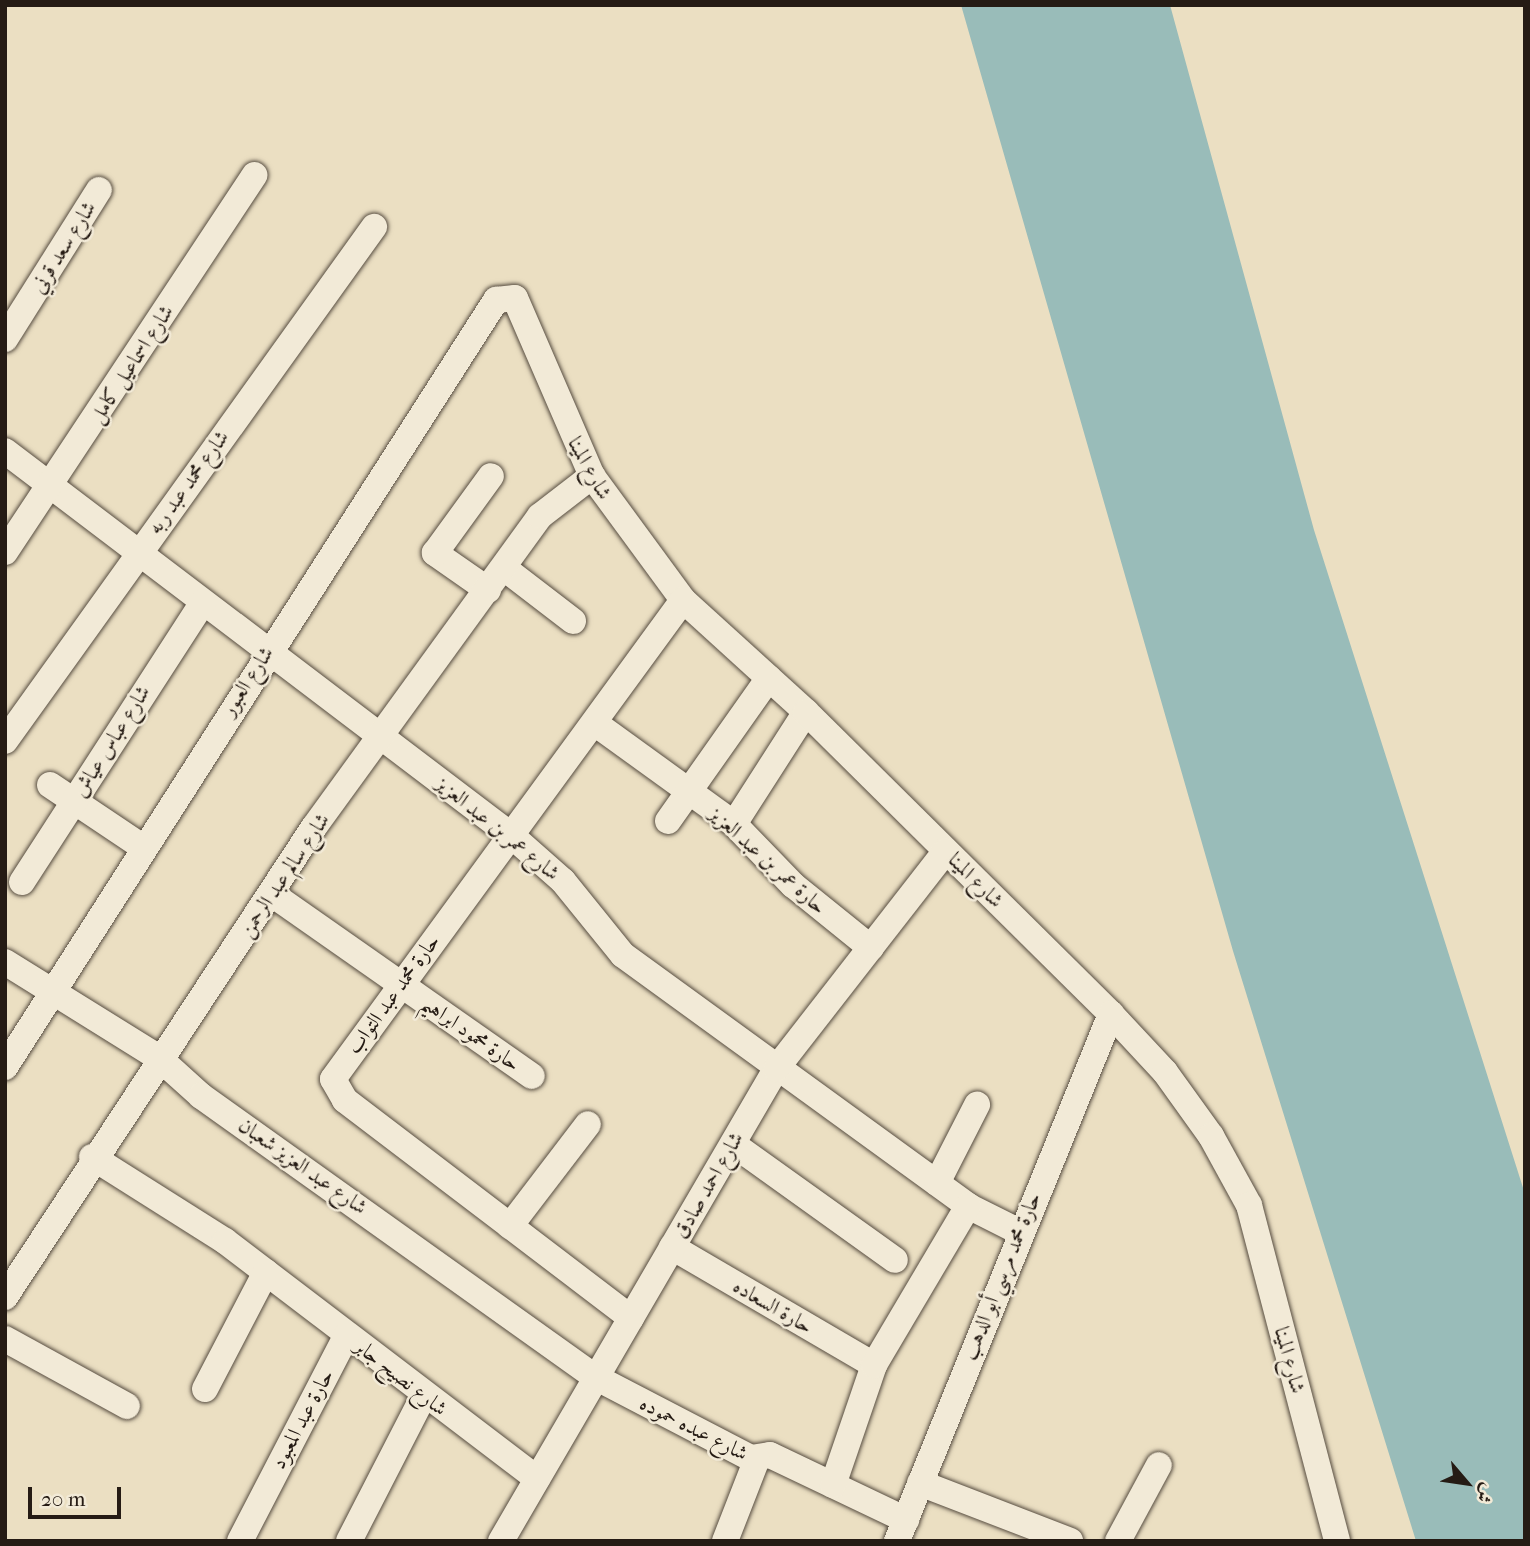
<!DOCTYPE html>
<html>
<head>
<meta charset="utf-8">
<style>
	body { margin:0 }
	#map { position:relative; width:1530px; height:1546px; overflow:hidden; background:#ebdfc2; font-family:"IM FELL French Canon",Amiri,serif }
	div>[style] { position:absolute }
	.water>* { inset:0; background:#99bcb9 }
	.roads { filter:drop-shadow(0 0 2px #564c40) drop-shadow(0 0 2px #564c40) }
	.street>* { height:26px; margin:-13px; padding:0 13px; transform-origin:13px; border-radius:13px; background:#f2ead7 }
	span { translate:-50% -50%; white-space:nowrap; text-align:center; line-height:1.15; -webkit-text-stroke:5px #f2ead7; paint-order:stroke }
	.street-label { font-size:21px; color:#251b14 }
	.frame { position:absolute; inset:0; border:7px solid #251b14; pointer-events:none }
	.north { position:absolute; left:1432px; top:1448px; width:70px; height:70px; -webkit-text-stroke:5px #f2ead7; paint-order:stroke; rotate:119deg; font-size:19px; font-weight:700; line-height:28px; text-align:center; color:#251b14 }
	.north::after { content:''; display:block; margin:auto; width:24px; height:32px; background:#251b14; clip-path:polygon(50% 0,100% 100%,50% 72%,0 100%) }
	.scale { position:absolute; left:28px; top:1487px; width:93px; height:32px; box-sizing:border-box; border:4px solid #251b14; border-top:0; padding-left:9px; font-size:21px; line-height:24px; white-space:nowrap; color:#251b14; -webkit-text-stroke:5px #f2ead7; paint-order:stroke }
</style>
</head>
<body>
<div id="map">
	<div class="water">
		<div style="clip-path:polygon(961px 5px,1170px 5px,1314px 530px,1525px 1194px,1525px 1541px,1416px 1541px,1233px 951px)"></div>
	</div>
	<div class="roads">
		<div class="street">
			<div style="left:5px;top:339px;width:176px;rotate:-57.8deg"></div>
			<div style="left:5px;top:451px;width:637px;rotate:37.21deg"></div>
			<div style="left:512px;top:836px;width:68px;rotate:41.4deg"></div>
			<div style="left:563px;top:881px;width:95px;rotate:51deg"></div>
			<div style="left:623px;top:955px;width:427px;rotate:36deg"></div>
			<div style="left:968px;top:1206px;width:56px;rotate:26.6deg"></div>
			<div style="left:5px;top:552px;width:452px;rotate:-56.5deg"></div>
			<div style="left:504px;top:568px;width:87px;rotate:37.5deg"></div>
			<div style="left:488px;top:590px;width:65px;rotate:-145.1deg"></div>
			<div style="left:435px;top:553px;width:95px;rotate:-54deg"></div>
			<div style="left:596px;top:724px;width:170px;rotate:35.9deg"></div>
			<div style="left:734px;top:824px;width:85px;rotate:46deg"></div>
			<div style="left:793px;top:885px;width:100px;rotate:38.9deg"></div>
			<div style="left:5px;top:741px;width:633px;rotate:-54.33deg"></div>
			<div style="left:50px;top:785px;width:110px;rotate:33.8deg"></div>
			<div style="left:668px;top:821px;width:175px;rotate:-54.8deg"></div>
			<div style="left:734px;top:824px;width:133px;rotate:-57.3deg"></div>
			<div style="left:22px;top:882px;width:333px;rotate:-57.1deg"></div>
			<div style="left:272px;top:894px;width:317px;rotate:35deg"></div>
			<div style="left:5px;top:962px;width:181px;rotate:31.9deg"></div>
			<div style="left:159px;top:1058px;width:57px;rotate:42.1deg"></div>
			<div style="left:201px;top:1096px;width:486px;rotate:35.5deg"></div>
			<div style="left:597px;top:1378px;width:174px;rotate:27.5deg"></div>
			<div style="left:751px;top:1458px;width:19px;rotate:-9deg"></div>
			<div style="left:770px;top:1455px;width:151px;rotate:25.5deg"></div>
			<div style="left:5px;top:1067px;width:911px;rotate:-57.37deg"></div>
			<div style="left:496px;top:300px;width:19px;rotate:-6deg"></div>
			<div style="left:515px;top:298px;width:194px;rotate:66.6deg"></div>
			<div style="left:592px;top:476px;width:154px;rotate:53.7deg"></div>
			<div style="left:683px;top:600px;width:166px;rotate:42.3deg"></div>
			<div style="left:806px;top:712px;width:429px;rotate:44.7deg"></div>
			<div style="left:1111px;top:1014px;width:79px;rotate:47deg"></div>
			<div style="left:1165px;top:1072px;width:79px;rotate:54.3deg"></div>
			<div style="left:1211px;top:1136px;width:79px;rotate:61.2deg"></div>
			<div style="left:1249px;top:1205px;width:347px;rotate:75.3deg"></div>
			<div style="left:733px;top:1144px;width:199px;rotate:35.6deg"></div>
			<div style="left:92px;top:1157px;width:157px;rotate:32.3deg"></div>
			<div style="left:225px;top:1241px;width:392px;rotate:37.3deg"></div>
			<div style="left:937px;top:1183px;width:88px;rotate:-62.9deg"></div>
			<div style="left:510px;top:1226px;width:128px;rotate:-52.6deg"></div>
			<div style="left:672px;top:1247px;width:234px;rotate:30.3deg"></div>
			<div style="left:5px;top:1297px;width:562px;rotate:-56.68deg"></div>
			<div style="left:314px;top:827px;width:384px;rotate:-54deg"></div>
			<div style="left:540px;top:516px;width:66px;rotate:-37.6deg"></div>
			<div style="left:631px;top:1318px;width:360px;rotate:-142.7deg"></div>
			<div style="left:345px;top:1100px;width:24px;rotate:-120deg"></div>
			<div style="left:333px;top:1079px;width:593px;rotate:-53.84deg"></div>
			<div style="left:5px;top:1339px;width:139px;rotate:28.8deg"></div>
			<div style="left:205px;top:1389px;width:132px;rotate:-62.5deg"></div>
			<div style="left:920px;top:1483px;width:161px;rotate:21.1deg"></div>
			<div style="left:833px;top:1485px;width:127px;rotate:-71.1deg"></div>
			<div style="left:874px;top:1365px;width:185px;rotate:-59.4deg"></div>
			<div style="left:240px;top:1541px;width:232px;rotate:-62.6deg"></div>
			<div style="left:349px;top:1541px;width:164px;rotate:-62.8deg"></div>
			<div style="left:501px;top:1541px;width:546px;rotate:-59.77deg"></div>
			<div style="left:776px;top:1069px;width:276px;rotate:-52.1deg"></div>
			<div style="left:725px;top:1541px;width:88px;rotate:-68.7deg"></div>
			<div style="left:897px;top:1541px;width:569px;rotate:-67.9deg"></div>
			<div style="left:1118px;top:1541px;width:86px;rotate:-61.7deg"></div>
		</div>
	</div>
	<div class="street-label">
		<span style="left:63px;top:247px;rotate:-58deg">شارع سعد قرني</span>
		<span style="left:131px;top:364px;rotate:-57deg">شارع اسماعيل كامل</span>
		<span style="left:590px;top:468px;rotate:61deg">شارع المينا</span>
		<span style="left:188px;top:482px;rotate:-54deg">شارع محمد عبد ربه</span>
		<span style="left:247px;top:681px;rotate:-57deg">شارع العبور</span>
		<span style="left:111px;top:741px;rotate:-58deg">شارع عباس عياش</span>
		<span style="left:498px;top:828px;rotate:39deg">شارع عمر بن عبد العزيز</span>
		<span style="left:768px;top:860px;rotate:42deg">حارة عمر بن عبد العزيز</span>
		<span style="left:284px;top:875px;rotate:-56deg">شارع سالم عبد الرحمن</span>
		<span style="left:976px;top:880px;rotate:45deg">شارع المينا</span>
		<span style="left:393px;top:994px;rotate:-54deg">حارة محمد عبد التواب</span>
		<span style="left:471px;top:1033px;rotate:35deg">حارة محمود ابراهيم</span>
		<span style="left:303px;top:1166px;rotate:35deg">شارع عبد العزيز شعبان</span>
		<span style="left:708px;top:1185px;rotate:-60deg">شارع احمد صادق</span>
		<span style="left:1001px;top:1276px;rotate:-68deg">حارة محمد مرسي أبو الدهب</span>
		<span style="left:773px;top:1306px;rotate:30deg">حارة السعاده</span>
		<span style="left:1290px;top:1360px;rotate:75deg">شارع المينا</span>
		<span style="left:401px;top:1377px;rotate:38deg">شارع نصيح جابر</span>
		<span style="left:302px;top:1419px;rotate:-62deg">حارة عبد المعبود</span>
		<span style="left:694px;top:1428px;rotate:27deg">شارع عبده حموده</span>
	</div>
	<div class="frame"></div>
	<div class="north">ش</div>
	<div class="scale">20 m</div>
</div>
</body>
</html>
